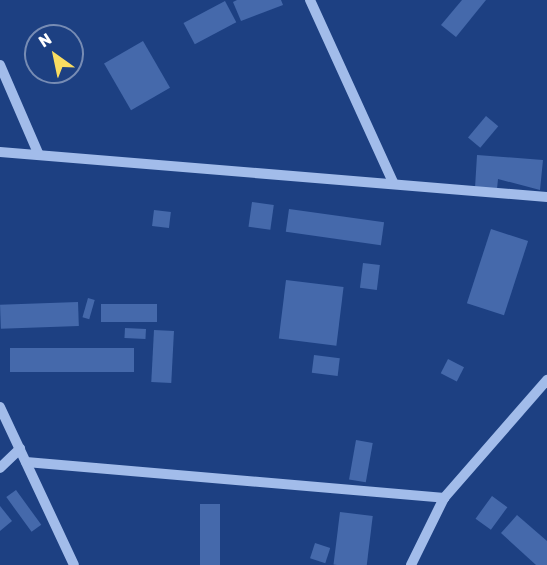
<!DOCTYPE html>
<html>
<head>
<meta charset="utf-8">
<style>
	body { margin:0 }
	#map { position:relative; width:547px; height:565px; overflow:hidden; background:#1d4082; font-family:Rubik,sans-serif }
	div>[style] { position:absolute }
	.building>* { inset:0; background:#4569ab; transform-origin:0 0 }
	.minor>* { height:10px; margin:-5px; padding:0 5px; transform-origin:5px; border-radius:5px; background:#a2bcea }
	span { translate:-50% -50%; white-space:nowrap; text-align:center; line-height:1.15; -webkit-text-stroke:4.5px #1d4082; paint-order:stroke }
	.north { position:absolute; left:24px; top:24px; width:60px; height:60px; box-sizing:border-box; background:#1d4082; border:2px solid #778cb4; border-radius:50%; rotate:327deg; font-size:16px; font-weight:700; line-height:24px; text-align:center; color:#fff }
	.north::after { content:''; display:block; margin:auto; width:21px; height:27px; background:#f9dc61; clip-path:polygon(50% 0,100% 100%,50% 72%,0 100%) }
</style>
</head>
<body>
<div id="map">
	<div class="building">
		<div style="clip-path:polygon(237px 0,281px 0,283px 5px,241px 21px,233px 2px)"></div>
		<div style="clip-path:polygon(462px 0,486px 0,456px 37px,441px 25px)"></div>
		<div style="left:225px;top:1px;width:24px;height:47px;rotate:62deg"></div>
		<div style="left:143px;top:41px;width:54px;height:45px;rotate:60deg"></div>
		<div style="left:486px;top:116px;width:16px;height:28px;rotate:40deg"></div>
		<div style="clip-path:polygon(477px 155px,543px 160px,540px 190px,498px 179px,497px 189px,475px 188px)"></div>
		<div style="left:252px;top:202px;width:22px;height:25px;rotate:8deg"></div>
		<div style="left:289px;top:209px;width:96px;height:23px;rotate:8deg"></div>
		<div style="left:154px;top:210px;width:17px;height:16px;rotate:7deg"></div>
		<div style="left:491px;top:229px;width:39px;height:78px;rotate:18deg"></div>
		<div style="left:363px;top:263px;width:17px;height:25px;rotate:7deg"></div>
		<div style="left:286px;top:280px;width:58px;height:59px;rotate:7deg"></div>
		<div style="left:88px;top:298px;width:7px;height:20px;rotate:16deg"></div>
		<div style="left:78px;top:302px;width:24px;height:78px;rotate:88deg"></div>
		<div style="left:101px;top:304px;width:56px;height:18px"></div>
		<div style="left:125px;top:328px;width:21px;height:10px;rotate:3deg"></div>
		<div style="left:154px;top:330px;width:20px;height:52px;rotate:3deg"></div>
		<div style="left:10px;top:348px;width:124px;height:24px"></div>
		<div style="left:314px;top:355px;width:26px;height:18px;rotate:7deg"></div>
		<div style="left:448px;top:359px;width:18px;height:16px;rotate:27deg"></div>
		<div style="left:356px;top:440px;width:17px;height:40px;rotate:10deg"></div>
		<div style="left:16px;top:490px;width:43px;height:12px;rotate:54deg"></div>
		<div style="left:492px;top:496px;width:19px;height:28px;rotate:36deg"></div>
		<div style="left:200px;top:504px;width:20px;height:61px"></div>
		<div style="clip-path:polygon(0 506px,12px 521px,0 531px)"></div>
		<div style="left:340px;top:512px;width:33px;height:53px;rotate:7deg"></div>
		<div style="clip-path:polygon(517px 515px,547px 541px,547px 565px,536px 565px,501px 533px)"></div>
		<div style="left:315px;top:543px;width:16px;height:16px;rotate:18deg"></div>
	</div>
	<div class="minor">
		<div style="left:310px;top:0;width:202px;rotate:65.5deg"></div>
		<div style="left:0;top:65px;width:98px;rotate:66.6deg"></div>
		<div style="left:0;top:152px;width:549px;rotate:4.7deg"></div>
		<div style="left:0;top:407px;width:174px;rotate:64.9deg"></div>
		<div style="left:26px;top:462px;width:420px;rotate:4.9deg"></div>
		<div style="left:0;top:468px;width:28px;rotate:-44deg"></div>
		<div style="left:411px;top:565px;width:75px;rotate:-63.8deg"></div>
		<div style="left:444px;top:498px;width:157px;rotate:-48.9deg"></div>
	</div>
	<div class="north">N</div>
</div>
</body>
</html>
